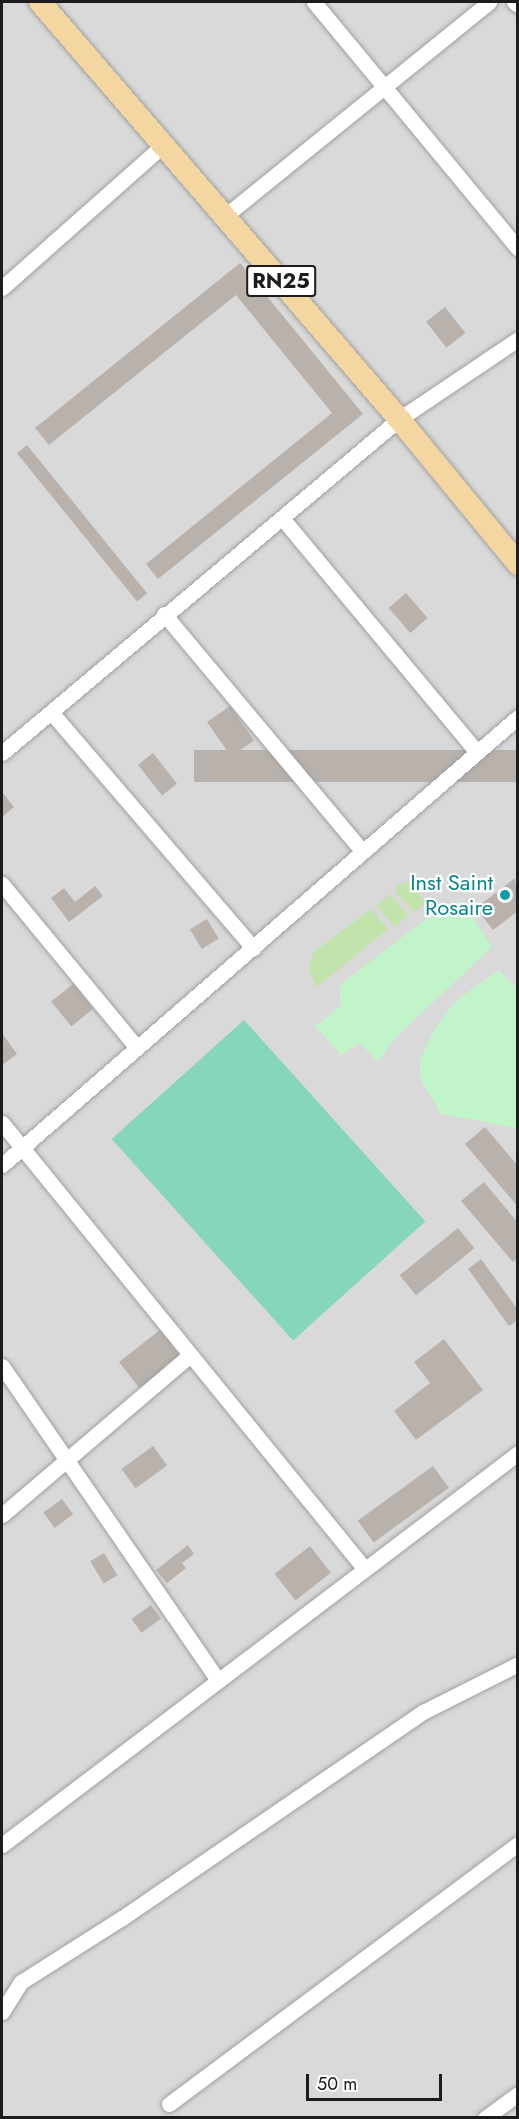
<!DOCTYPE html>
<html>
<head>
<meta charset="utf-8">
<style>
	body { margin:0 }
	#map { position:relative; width:519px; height:2119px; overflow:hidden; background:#eceae2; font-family:Jost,sans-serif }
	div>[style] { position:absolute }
	.residential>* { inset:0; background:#dad9d9; transform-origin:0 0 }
	.grass>* { inset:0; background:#c3e3ac; transform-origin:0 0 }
	.park>* { inset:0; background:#c2f4ca }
	.pitch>* { inset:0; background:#86d5bd; transform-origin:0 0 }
	.building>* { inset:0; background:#b9b2ac; transform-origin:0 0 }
	.roads { filter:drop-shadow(0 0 2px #a0a0a0) drop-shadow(0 0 2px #a0a0a0) }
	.street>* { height:15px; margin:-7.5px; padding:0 7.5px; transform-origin:7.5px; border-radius:7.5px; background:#fff }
	.primary>* { height:22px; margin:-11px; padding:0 11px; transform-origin:11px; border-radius:11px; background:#f3d6a0 }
	.dots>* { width:16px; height:16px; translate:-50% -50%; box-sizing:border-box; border:3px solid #fff; border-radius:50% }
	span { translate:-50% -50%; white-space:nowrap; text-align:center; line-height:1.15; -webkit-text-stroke:4.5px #fff; paint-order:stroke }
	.shield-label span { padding:2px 4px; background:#fff; border:2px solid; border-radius:4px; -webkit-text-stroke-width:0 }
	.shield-label { font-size:21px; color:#1c1c1c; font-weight:700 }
	.culture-label { font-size:22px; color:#0d838f }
	.right { translate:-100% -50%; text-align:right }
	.frame { position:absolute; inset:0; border:3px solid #1c1c1c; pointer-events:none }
	.scale { position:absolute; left:306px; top:2074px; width:136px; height:27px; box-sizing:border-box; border:3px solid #1c1c1c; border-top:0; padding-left:8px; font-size:18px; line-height:21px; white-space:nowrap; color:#1c1c1c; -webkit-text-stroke:4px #fff; paint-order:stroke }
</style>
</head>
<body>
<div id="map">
	<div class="residential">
		<div style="left:2px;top:2px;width:515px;height:2115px"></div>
	</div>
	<div class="grass">
		<div style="clip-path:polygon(410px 881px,426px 903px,414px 912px,396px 893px,396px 886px)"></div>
		<div style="left:390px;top:894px;width:28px;height:18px;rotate:49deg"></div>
		<div style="clip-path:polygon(371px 909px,388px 929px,317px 987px,308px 969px,314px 952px)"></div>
	</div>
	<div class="park">
		<div style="clip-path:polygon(462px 901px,492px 947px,395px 1038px,378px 1062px,360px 1043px,341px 1055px,315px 1026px,340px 1007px,340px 985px,443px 906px)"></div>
		<div style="clip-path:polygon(499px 970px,517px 988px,517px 1128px,441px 1114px,420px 1078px,420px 1060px,435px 1028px,457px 1000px)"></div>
	</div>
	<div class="pitch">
		<div style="left:244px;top:1020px;width:271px;height:178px;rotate:48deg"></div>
	</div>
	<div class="building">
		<div style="clip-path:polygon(240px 263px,363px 414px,158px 579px,146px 564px,332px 413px,236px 295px,49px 445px,35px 428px)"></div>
		<div style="left:445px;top:307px;width:33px;height:24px;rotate:52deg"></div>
		<div style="left:27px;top:445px;width:191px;height:13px;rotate:51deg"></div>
		<div style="left:406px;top:593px;width:33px;height:23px;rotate:49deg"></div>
		<div style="left:230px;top:706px;width:42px;height:28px;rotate:55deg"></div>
		<div style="left:518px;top:750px;width:32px;height:324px;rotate:90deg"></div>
		<div style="left:153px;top:753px;width:39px;height:19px;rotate:52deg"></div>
		<div style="clip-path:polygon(2px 792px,14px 807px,2px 817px)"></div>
		<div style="clip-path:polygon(515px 878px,518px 911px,493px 930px,476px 908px)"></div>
		<div style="clip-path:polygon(95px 886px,103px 896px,69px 922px,51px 898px,64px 888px,75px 902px)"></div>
		<div style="left:207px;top:919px;width:23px;height:20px;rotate:59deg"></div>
		<div style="left:73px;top:984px;width:32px;height:28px;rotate:51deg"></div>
		<div style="clip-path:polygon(2px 1033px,17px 1054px,2px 1065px)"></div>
		<div style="clip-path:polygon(485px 1127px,518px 1166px,518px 1207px,465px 1144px)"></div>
		<div style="clip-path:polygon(484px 1182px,518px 1223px,518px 1258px,513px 1262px,461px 1201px)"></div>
		<div style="left:458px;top:1228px;width:26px;height:75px;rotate:51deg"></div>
		<div style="clip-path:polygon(481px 1259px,518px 1310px,518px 1320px,509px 1326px,468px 1269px)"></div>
		<div style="left:160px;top:1330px;width:37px;height:52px;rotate:52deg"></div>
		<div style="clip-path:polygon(444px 1339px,483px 1390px,416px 1440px,394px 1411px,430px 1383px,414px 1362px)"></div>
		<div style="left:153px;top:1446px;width:24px;height:39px;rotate:54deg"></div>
		<div style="left:433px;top:1466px;width:27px;height:93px;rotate:54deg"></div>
		<div style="left:62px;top:1499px;width:19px;height:23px;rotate:54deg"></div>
		<div style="clip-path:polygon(188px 1545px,194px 1554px,182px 1563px,186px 1568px,167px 1583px,156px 1570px)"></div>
		<div style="left:310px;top:1546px;width:34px;height:45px;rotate:52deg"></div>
		<div style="left:104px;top:1553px;width:26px;height:16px;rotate:59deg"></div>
		<div style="left:151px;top:1605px;width:17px;height:24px;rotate:54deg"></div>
	</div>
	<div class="roads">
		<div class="street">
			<div style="left:314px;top:2px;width:320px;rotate:50.4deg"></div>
			<div style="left:514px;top:2px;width:5px;rotate:37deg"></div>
			<div style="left:225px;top:216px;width:340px;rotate:-39deg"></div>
			<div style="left:2px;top:288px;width:215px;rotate:-41.6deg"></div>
			<div style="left:282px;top:518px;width:305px;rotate:50.2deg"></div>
			<div style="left:164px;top:614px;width:307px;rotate:50.1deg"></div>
			<div style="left:51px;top:712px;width:311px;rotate:49.4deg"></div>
			<div style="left:2px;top:753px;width:519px;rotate:-40.07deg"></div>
			<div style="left:399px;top:419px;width:143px;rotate:-33.9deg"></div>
			<div style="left:2px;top:884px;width:212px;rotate:50.5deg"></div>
			<div style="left:2px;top:1123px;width:574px;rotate:50.87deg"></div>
			<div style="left:2px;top:1165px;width:683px;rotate:-40.97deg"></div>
			<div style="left:2px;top:1366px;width:381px;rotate:55.5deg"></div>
			<div style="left:2px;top:1515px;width:247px;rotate:-40.4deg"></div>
			<div style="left:2px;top:1845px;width:648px;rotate:-37.22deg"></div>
			<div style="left:2px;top:2012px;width:36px;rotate:-58deg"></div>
			<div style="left:21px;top:1982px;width:120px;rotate:-32.4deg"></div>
			<div style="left:122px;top:1918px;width:365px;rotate:-34.4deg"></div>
			<div style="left:423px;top:1712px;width:106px;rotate:-26.8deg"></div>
			<div style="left:169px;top:2104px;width:435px;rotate:-36.7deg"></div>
			<div style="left:485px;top:2118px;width:41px;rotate:-36deg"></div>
		</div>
		<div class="primary">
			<div style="left:40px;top:2px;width:550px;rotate:49.27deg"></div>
			<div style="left:399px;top:419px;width:188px;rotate:50.6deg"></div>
		</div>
	</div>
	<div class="dots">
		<div style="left:505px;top:895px;background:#0f9aa8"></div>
	</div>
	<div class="shield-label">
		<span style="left:281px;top:281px">RN25</span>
	</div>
	<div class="culture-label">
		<span class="right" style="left:493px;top:895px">Inst Saint<br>Rosaire</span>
	</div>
	<div class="frame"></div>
	<div class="scale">50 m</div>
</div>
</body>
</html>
